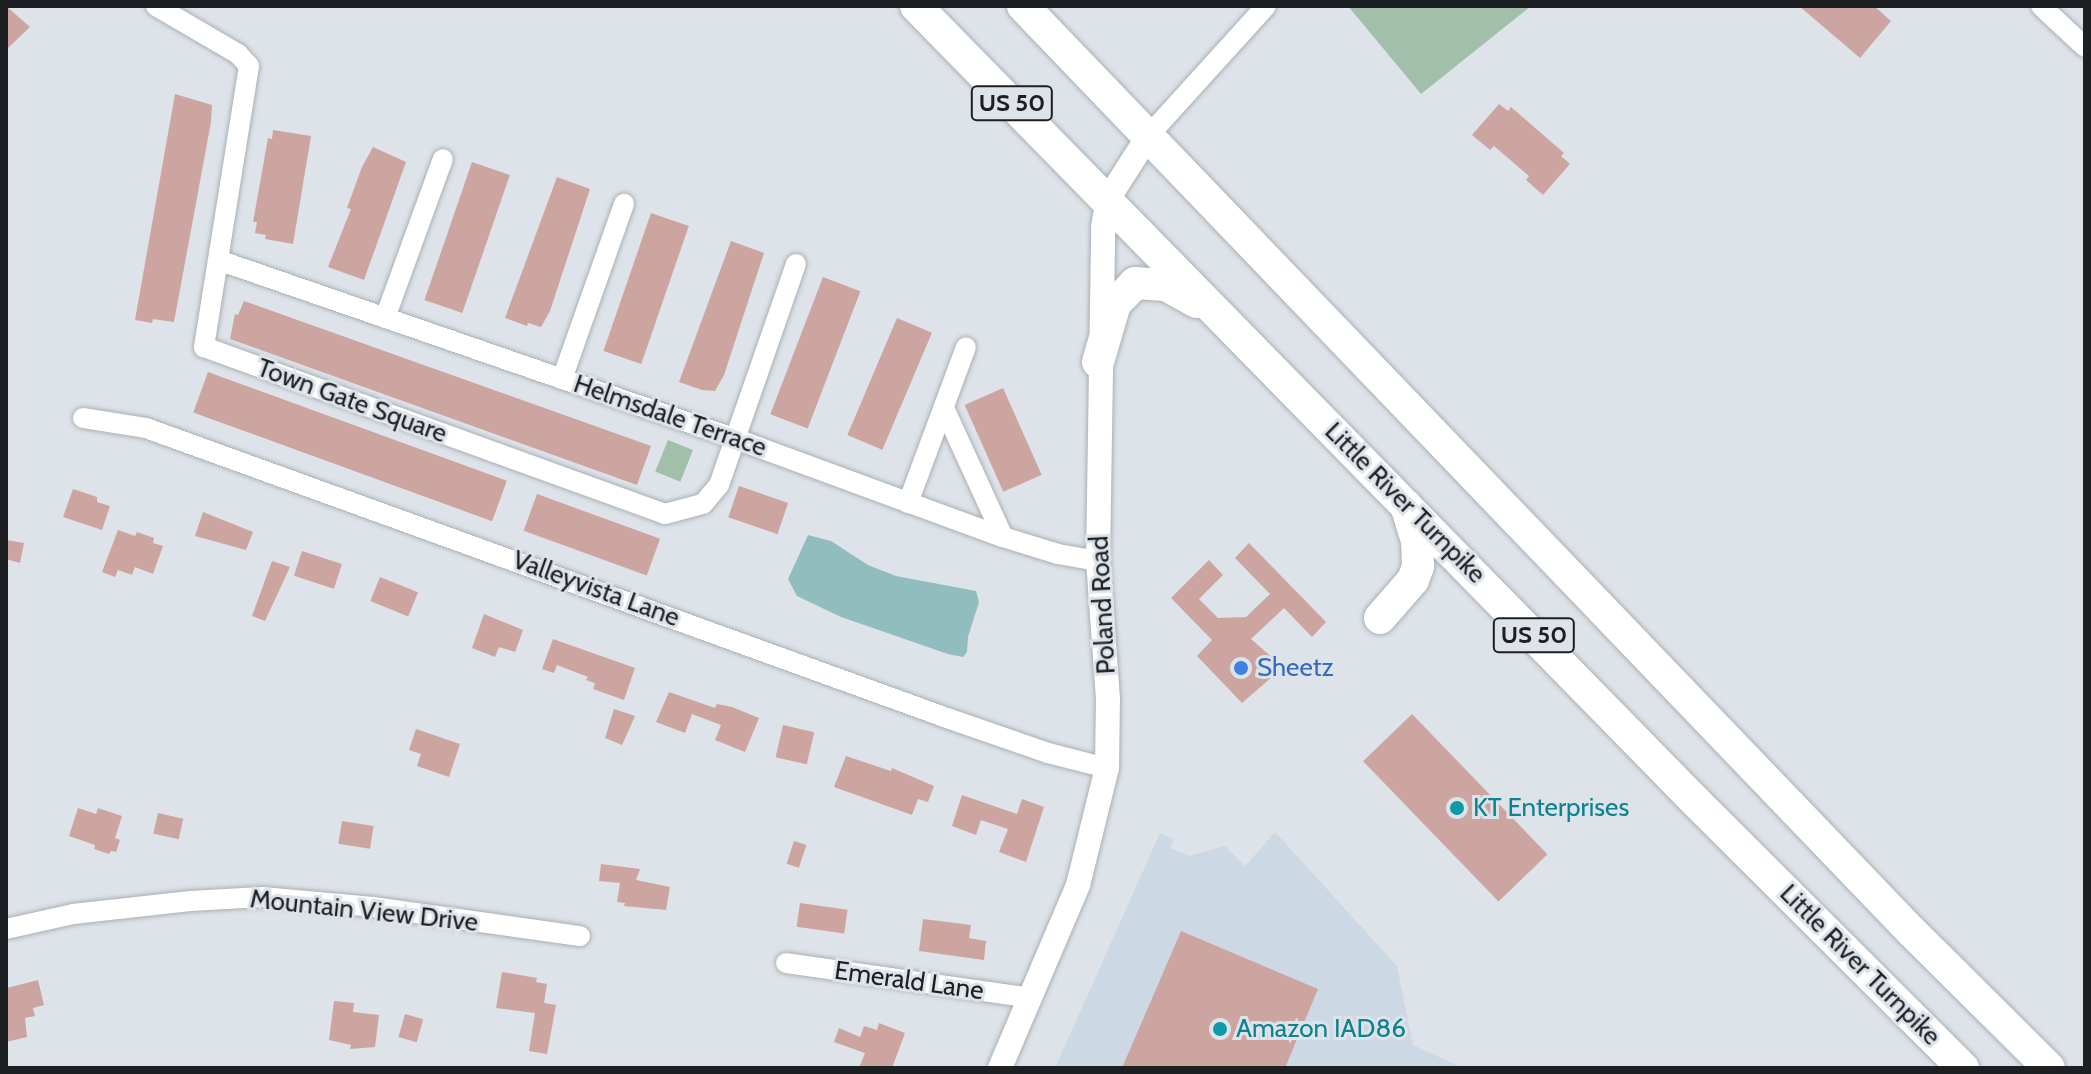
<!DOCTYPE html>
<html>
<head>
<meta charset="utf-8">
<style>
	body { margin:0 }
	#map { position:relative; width:2091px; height:1074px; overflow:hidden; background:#dde3e9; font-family:Cabin,sans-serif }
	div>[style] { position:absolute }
	.built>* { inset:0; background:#ccd9e4 }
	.green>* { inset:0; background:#a1bfaa; transform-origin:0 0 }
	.water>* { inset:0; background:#92bdbf }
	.building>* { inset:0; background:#cca5a1; transform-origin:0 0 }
	.roads { filter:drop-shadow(0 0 2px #a9b0b5) drop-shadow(0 0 2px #a9b0b5) }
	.minor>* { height:20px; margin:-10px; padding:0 10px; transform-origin:10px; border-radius:10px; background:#fff }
	.tertiary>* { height:24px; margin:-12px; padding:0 12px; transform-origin:12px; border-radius:12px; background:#fff }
	.trunk>* { height:32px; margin:-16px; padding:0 16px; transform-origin:16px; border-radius:16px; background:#fff }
	.dots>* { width:22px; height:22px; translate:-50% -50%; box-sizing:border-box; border:4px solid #dde3e9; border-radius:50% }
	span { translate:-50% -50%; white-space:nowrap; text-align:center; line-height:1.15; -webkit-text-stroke:6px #dde3e9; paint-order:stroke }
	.shield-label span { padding:2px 6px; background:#dde3e9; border:2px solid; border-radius:6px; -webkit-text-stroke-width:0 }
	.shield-label { font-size:24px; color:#1d2022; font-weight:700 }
	.street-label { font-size:26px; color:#1d2022 }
	.shop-label { font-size:26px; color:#366cbe }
	.left { translate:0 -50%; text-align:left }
	.culture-label { font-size:26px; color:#0d838f }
	.frame { position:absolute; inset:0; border:8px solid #1d2022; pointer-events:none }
</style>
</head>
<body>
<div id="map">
	<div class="built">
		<div style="clip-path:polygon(1275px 832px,1397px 966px,1413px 1045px,1463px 1068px,1055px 1068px,1160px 833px,1174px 839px,1170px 848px,1189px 856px,1225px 846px,1245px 866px)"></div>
	</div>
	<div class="green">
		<div style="clip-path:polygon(1348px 6px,1531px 6px,1421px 94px)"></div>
		<div style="left:668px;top:440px;width:27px;height:34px;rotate:22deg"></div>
	</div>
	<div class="water">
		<div style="clip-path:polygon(808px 535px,831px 541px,868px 565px,896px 576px,976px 591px,979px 602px,968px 637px,967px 652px,963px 657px,948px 654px,841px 617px,797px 596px,788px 579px)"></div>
	</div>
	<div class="building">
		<div style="clip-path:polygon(6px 6px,30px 27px,6px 50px)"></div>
		<div style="clip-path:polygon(1799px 6px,1874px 6px,1891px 21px,1860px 58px)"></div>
		<div style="clip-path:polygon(175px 94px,212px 105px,211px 122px,174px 322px,153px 319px,152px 323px,135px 320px)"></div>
		<div style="clip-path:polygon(1499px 104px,1508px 111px,1511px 107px,1564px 153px,1561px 156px,1570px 164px,1543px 195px,1526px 180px,1529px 176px,1494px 146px,1490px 150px,1472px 135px)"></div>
		<div style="clip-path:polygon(273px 130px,311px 136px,293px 244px,265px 239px,266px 235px,255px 233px,257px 222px,253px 222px,268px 138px,272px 139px)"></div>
		<div style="clip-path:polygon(373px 147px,406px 162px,364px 280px,328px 267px,351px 209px,347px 208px,362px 167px)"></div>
		<div style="left:472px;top:162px;width:40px;height:146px;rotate:19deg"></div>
		<div style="clip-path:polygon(557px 177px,590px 189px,550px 311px,541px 327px,528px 323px,527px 326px,505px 318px)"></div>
		<div style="left:651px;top:213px;width:40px;height:146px;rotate:19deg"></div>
		<div style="clip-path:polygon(731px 241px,764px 253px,724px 375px,715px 391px,702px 390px,679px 382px)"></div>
		<div style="left:823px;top:277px;width:40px;height:147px;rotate:21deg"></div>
		<div style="clip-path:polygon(244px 301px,651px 446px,637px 485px,230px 339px,235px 314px,238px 315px)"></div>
		<div style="left:897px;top:318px;width:38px;height:127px;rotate:23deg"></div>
		<div style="left:208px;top:372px;width:318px;height:43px;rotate:20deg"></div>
		<div style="left:1003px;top:388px;width:95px;height:42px;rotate:66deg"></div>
		<div style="left:739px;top:486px;width:52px;height:33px;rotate:19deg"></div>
		<div style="clip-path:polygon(73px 489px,97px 497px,97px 502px,110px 506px,102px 530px,63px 517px)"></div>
		<div style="left:537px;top:494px;width:131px;height:39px;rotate:20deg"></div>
		<div style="clip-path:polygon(203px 512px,253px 532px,246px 550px,195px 536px)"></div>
		<div style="clip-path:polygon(118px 530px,135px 536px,137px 532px,154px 538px,153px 543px,163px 546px,153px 574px,135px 567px,132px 575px,118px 570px,115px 577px,102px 572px)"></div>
		<div style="clip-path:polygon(6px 540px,24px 543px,20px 563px,6px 559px)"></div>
		<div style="clip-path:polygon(1249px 543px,1326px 622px,1312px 637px,1284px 608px,1251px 639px,1274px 659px,1272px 677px,1242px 703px,1197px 656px,1212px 640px,1171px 598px,1209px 560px,1223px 575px,1199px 599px,1218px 618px,1246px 617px,1270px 594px,1235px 558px)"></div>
		<div style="left:302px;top:551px;width:42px;height:26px;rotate:18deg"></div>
		<div style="clip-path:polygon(272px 561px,290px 567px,265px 621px,252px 616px)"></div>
		<div style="left:380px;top:577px;width:41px;height:26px;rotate:22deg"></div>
		<div style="clip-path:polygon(484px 614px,523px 630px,515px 652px,499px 647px,495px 657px,472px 648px)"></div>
		<div style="clip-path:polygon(553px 639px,635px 668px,624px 700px,593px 689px,595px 683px,586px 680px,588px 677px,557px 665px,554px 673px,542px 669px)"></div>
		<div style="clip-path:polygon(669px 692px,715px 708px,717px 704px,732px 707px,759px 718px,745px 752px,715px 740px,721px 725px,692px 714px,685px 733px,656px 722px)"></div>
		<div style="clip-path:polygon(614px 709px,635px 716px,622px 745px,605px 738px)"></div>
		<div style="left:1412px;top:714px;width:195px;height:68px;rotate:46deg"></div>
		<div style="left:783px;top:725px;width:32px;height:33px;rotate:13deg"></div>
		<div style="clip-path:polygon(416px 729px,460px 744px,449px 777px,417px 766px,421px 754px,409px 750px)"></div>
		<div style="clip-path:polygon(846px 756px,891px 771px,892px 768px,934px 786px,928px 802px,918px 799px,912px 815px,834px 787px)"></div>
		<div style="clip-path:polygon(962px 795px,1017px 814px,1022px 799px,1044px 807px,1026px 862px,999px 852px,1008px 829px,981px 820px,976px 835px,952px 826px)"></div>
		<div style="clip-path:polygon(78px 808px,96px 814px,98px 808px,122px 816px,115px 838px,120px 840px,116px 852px,111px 851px,109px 854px,94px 849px,95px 845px,69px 836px)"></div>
		<div style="left:158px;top:813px;width:26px;height:21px;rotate:13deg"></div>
		<div style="left:342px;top:821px;width:32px;height:23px;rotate:9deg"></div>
		<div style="left:794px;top:841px;width:13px;height:24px;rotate:18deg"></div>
		<div style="clip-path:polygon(601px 864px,640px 869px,636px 880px,670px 887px,666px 910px,624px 906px,625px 903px,617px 902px,620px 883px,599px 881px)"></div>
		<div style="left:800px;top:903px;width:48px;height:24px;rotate:8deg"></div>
		<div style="clip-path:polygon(923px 919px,971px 925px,969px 938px,986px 941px,984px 960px,919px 951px)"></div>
		<div style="clip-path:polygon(1181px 931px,1318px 989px,1285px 1068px,1122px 1068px)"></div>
		<div style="clip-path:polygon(502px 972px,537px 978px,536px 982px,547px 984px,544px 1003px,556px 1005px,547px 1054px,529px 1051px,535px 1013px,496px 1008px)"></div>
		<div style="clip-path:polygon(38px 980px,44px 1005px,33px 1008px,35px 1016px,25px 1018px,27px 1037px,6px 1042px,7px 988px)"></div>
		<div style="clip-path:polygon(334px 1001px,354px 1003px,353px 1012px,379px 1015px,375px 1047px,350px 1049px,351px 1045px,329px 1040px)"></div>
		<div style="left:405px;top:1014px;width:19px;height:24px;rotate:16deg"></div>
		<div style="clip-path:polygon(879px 1023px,905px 1033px,892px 1068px,859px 1068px,865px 1053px,834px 1042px,839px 1028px,860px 1037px,864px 1026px,877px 1030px)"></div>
	</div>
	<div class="roads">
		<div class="minor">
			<div style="left:156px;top:6px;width:95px;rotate:30.3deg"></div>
			<div style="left:238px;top:54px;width:16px;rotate:47deg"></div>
			<div style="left:249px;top:66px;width:285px;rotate:99.1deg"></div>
			<div style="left:204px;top:347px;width:490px;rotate:19.9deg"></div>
			<div style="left:665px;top:514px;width:39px;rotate:-15deg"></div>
			<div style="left:703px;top:504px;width:25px;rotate:-50deg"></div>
			<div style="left:719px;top:485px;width:234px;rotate:-70.8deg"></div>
			<div style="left:2041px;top:6px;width:60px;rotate:43deg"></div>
			<div style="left:1149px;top:135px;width:174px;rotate:-47.8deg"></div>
			<div style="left:218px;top:260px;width:548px;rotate:19.06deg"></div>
			<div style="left:736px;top:439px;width:284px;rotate:20.2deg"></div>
			<div style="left:1003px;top:537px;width:58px;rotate:17.2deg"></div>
			<div style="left:1058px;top:554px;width:41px;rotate:9.9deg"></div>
			<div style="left:385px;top:318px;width:169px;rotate:-70deg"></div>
			<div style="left:562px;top:379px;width:186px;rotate:-70.5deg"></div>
			<div style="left:944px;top:408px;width:142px;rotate:65.4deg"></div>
			<div style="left:83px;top:418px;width:64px;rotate:9deg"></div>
			<div style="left:146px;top:428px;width:852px;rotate:19.9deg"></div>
			<div style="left:947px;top:718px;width:107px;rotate:19.1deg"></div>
			<div style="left:1048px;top:753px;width:61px;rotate:14.3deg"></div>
			<div style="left:908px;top:503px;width:166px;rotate:-69.6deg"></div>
			<div style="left:6px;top:929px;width:69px;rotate:-12.6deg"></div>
			<div style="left:73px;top:914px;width:118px;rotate:-6.3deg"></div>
			<div style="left:190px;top:901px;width:72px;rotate:-3.2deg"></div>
			<div style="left:262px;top:897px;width:111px;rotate:5.1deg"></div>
			<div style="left:373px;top:907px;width:209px;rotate:8deg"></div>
			<div style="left:786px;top:963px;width:248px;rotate:8.1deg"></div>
		</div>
		<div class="tertiary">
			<div style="left:1000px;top:1068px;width:199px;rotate:-66.9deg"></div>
			<div style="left:1078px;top:885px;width:121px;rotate:-76.1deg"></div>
			<div style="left:1107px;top:768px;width:69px;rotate:-89.2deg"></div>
			<div style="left:1108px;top:699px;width:138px;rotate:-94.1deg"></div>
			<div style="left:1098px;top:561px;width:334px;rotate:-89.1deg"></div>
			<div style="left:1103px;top:227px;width:28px;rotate:-80deg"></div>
			<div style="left:1108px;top:199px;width:76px;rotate:-57.4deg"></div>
		</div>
		<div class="trunk">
			<div style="left:916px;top:6px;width:1112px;rotate:45.58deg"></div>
			<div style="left:1694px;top:800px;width:380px;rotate:44.9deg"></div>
			<div style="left:1023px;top:6px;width:1284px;rotate:46.17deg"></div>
			<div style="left:1912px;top:932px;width:193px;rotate:44.8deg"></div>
			<div style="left:1098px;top:362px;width:60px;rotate:-73.7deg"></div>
			<div style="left:1115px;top:304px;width:29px;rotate:-46deg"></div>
			<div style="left:1135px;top:283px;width:31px;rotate:4deg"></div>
			<div style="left:1166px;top:285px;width:35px;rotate:29deg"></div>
			<div style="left:1380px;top:618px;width:50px;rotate:-49deg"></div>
			<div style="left:1413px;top:580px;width:15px;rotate:-70deg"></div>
			<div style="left:1418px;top:566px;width:25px;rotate:-92deg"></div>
			<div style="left:1417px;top:541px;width:37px;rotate:-107deg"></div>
		</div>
	</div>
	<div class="dots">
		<div style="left:1241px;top:668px;background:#3f7fe0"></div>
		<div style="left:1457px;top:808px;background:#0f9aa8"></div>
		<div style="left:1220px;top:1029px;background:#0f9aa8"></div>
	</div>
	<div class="shield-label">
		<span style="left:1012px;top:103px">US 50</span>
		<span style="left:1534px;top:635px">US 50</span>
	</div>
	<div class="street-label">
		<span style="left:352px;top:401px;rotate:20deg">Town Gate Square</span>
		<span style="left:670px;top:416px;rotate:19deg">Helmsdale Terrace</span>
		<span style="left:1405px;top:503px;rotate:45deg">Little River Turnpike</span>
		<span style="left:596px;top:589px;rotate:20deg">Valleyvista Lane</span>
		<span style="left:1103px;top:605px;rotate:-93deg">Poland Road</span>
		<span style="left:364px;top:911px;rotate:6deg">Mountain View Drive</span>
		<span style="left:1860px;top:965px;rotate:45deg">Little River Turnpike</span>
		<span style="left:909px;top:981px;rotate:8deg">Emerald Lane</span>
	</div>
	<div class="shop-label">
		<span class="left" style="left:1257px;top:668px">Sheetz</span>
	</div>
	<div class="culture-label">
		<span class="left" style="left:1473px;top:808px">KT Enterprises</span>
		<span class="left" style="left:1236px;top:1029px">Amazon IAD86</span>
	</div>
	<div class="frame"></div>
</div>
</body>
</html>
